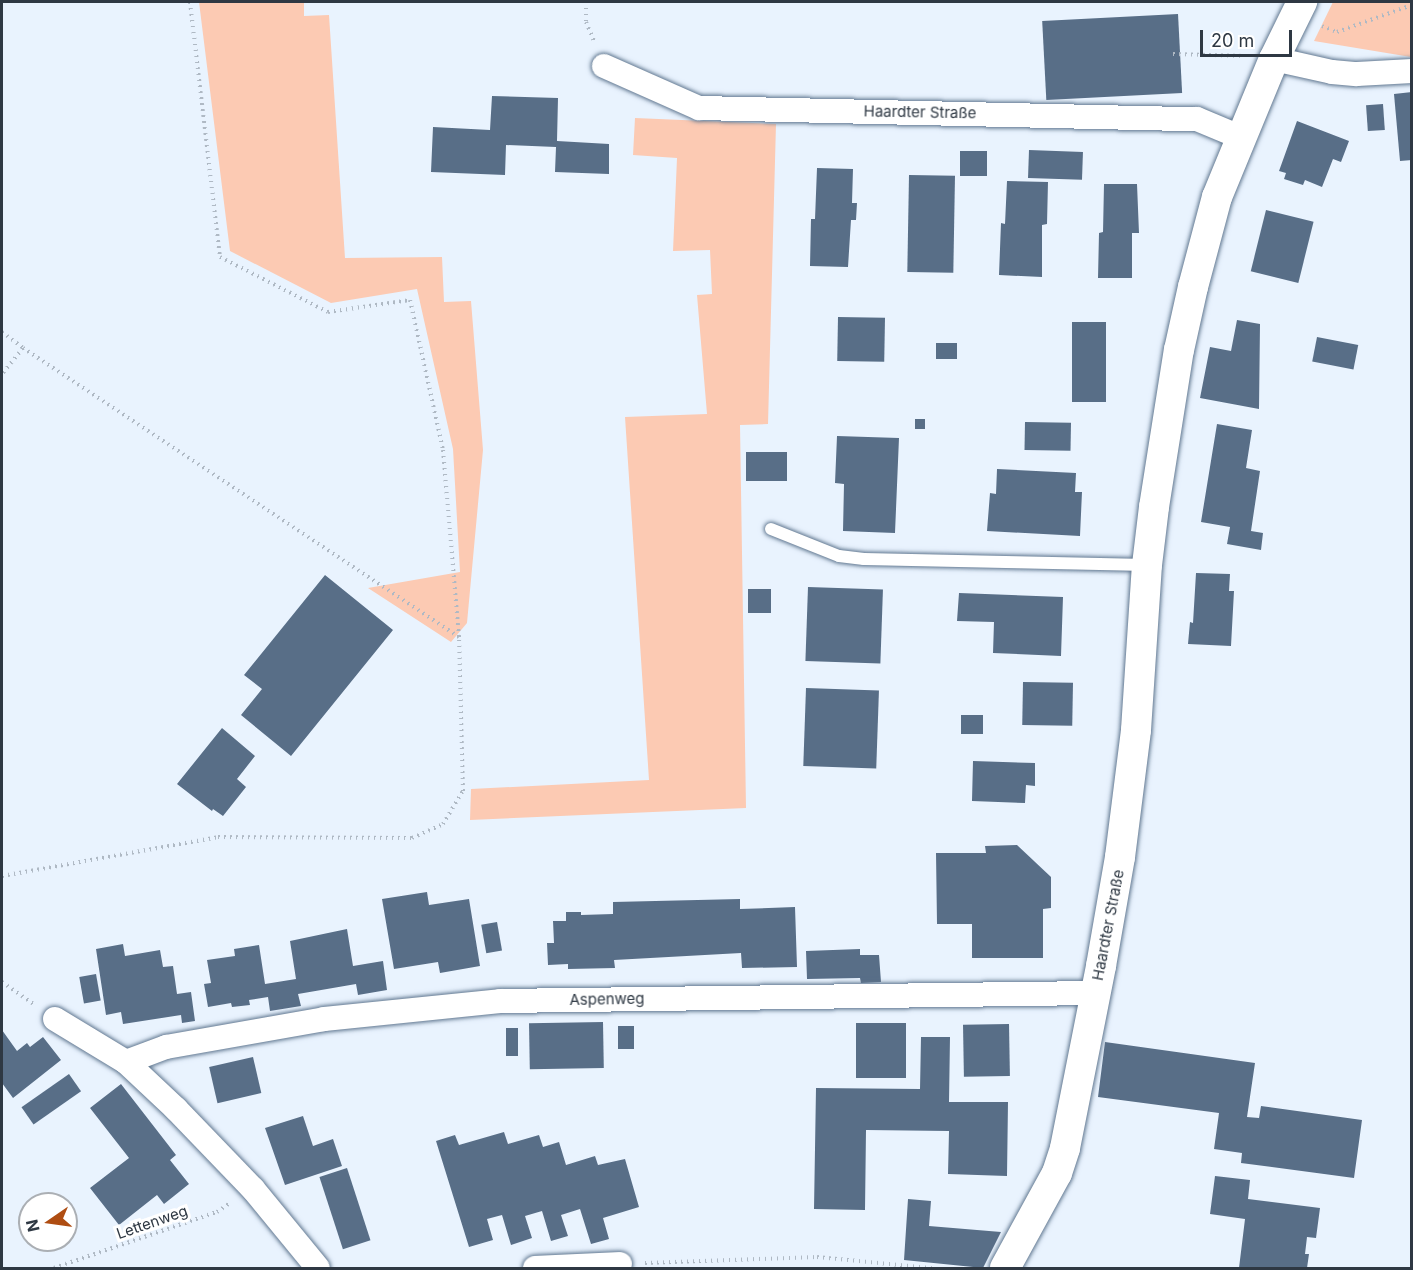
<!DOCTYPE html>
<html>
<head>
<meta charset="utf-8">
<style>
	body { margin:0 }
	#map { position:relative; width:1413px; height:1270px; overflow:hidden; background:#e9f3fe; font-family:Inter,sans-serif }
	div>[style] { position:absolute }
	.green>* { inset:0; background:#fccab3 }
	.building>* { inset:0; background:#586e87; transform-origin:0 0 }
	.path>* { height:4px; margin-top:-2px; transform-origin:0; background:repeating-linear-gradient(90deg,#afb9c4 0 1.5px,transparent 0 6px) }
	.roads { filter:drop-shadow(0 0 2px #617891) drop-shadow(0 0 2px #617891) }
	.service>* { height:12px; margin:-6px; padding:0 6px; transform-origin:6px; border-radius:6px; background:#fff }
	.minor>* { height:24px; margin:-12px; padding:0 12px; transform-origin:12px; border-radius:12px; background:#fff }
	.tertiary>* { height:30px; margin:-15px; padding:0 15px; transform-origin:15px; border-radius:15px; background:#fff }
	span { translate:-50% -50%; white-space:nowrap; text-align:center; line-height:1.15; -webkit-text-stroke:6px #fff; paint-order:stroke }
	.street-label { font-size:15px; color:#2e3843 }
	.frame { position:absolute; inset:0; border:3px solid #2e3843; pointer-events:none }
	.north { position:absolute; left:18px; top:1192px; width:60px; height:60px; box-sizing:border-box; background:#fff; border:2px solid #abafb4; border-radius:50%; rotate:257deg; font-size:16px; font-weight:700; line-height:24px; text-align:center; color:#2e3843 }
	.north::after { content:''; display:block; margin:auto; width:21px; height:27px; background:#af4d12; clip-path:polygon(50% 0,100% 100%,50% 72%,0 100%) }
	.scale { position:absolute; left:1200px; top:30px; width:92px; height:27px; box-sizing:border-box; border:3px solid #2e3843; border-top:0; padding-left:8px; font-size:18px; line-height:21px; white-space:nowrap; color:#2e3843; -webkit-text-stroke:4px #fff; paint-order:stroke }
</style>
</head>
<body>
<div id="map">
	<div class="green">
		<div style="clip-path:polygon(199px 2px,304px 2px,304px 16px,329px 15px,345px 258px,442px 257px,444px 302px,471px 301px,483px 450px,467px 623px,451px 642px,368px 588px,460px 572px,453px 449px,417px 289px,331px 303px,230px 251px)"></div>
		<div style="clip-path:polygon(1333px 2px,1411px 2px,1411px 57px,1314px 41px)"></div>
		<div style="clip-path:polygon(635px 118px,776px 124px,768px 424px,740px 425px,746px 808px,470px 820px,471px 789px,649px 780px,625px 417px,707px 414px,697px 295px,712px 294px,710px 250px,673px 251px,677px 158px,633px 155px)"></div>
	</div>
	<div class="building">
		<div style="left:1178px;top:14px;width:79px;height:136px;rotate:87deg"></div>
		<div style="clip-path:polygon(1412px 92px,1412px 160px,1400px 161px,1394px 94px)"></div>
		<div style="clip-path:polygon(492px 96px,558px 98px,557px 141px,609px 144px,609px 174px,555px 172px,556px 147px,506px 145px,505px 175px,431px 172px,433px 127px,490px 130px)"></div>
		<div style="left:1383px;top:104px;width:26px;height:17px;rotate:86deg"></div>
		<div style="clip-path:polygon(1297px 121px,1349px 141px,1341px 162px,1333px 159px,1322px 187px,1305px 180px,1303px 185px,1284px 179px,1286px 173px,1279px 171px)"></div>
		<div style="left:1029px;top:150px;width:54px;height:28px;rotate:2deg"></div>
		<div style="left:960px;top:151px;width:27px;height:25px"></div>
		<div style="clip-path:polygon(817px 168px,853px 169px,852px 203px,857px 203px,856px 220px,851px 220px,848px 267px,810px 266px,811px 219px,815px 219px)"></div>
		<div style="left:909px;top:175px;width:46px;height:97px;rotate:1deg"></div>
		<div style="clip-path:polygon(1007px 181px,1048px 182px,1047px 224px,1042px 225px,1042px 277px,999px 275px,1001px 223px,1005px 224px)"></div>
		<div style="clip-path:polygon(1104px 184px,1137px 184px,1139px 233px,1132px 233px,1132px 278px,1098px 278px,1099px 233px,1103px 232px)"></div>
		<div style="left:1266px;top:210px;width:49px;height:63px;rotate:14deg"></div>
		<div style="left:838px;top:317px;width:47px;height:44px;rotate:1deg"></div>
		<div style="clip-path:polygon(1237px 320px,1260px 324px,1259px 409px,1200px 398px,1210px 347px,1231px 351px)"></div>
		<div style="left:1072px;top:322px;width:34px;height:80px"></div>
		<div style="left:1317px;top:337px;width:42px;height:25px;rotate:11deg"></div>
		<div style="left:936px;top:343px;width:21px;height:16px"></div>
		<div style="left:915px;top:419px;width:10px;height:10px"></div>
		<div style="left:1025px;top:422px;width:46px;height:28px;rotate:1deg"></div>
		<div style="clip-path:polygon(1217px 424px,1252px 430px,1246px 468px,1260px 471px,1251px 531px,1263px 533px,1261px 550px,1227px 544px,1230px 527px,1201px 522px)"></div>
		<div style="clip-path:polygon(837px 436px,899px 438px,895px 533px,843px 531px,844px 484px,835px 483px)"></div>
		<div style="left:746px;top:452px;width:41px;height:29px"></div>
		<div style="clip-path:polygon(997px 469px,1076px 473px,1075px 492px,1082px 492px,1080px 536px,987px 531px,990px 493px,996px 494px)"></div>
		<div style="clip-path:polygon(1196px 573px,1230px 574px,1229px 591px,1234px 591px,1231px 646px,1188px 644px,1190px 622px,1193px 623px)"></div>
		<div style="clip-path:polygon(325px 575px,393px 630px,291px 756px,241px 715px,262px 689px,244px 675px)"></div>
		<div style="left:808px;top:587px;width:75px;height:74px;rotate:2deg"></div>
		<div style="left:748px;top:589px;width:23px;height:24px"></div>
		<div style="clip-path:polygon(959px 593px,1063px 597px,1061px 656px,993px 653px,994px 622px,957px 621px)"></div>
		<div style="left:1023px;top:682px;width:50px;height:43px;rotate:1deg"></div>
		<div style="left:806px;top:688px;width:73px;height:78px;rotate:2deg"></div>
		<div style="left:961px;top:715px;width:22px;height:19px"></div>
		<div style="clip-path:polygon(222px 728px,255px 756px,237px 779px,246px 787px,223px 816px,213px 809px,212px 811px,177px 784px)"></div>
		<div style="clip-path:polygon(973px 761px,1035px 763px,1035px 786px,1026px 785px,1025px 803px,972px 801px)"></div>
		<div style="clip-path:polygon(1017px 845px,1051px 877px,1051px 908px,1043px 909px,1043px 958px,972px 958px,972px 924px,937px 924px,936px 853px,986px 853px,985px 846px)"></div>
		<div style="clip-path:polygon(427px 892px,429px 905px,469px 899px,480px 966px,440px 973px,438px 962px,394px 969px,382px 899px)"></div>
		<div style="clip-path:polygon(740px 899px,740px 909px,795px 907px,797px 967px,742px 968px,741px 953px,614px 960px,615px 968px,568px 969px,568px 964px,548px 965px,547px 943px,554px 943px,553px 921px,566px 921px,566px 912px,581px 912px,581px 915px,613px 914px,613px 902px)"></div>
		<div style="left:497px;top:922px;width:29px;height:16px;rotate:80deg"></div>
		<div style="clip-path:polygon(347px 929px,353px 966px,383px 961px,387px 990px,358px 995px,356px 984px,298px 994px,301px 1006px,270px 1011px,268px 997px,249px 1000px,250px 1005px,232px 1007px,231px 1003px,208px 1007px,204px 984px,211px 983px,207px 960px,235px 956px,234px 949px,259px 945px,265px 984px,296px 979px,290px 941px)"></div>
		<div style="clip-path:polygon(123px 944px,125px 956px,160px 950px,163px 967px,173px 966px,177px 994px,191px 992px,195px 1021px,182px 1023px,181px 1015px,123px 1024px,121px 1012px,106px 1015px,96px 949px)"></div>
		<div style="clip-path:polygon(860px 949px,860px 955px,879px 955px,881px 982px,861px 983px,860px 978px,807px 979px,806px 951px)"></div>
		<div style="left:96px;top:974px;width:27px;height:17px;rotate:80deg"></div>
		<div style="left:603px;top:1022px;width:46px;height:74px;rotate:89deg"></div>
		<div style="left:856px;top:1023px;width:50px;height:55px"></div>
		<div style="left:1009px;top:1024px;width:52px;height:46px;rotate:89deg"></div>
		<div style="left:618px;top:1026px;width:16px;height:23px"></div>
		<div style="left:506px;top:1028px;width:12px;height:28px"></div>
		<div style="clip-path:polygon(2px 1030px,17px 1051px,27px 1043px,30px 1047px,43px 1037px,61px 1060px,13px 1098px,2px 1083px)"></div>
		<div style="clip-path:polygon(921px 1037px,950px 1037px,949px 1102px,1008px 1102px,1007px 1176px,948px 1174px,949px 1131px,866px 1130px,865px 1210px,814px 1209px,816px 1088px,920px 1089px)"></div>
		<div style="clip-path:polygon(1105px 1042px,1255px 1063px,1247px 1117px,1259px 1118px,1261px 1106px,1362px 1120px,1354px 1178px,1241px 1163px,1242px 1153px,1214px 1149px,1219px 1113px,1098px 1097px)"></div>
		<div style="left:253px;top:1057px;width:37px;height:45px;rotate:77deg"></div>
		<div style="left:69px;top:1074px;width:21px;height:58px;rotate:55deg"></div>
		<div style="clip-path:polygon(121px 1084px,176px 1155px,170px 1160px,189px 1184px,164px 1204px,157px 1195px,119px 1225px,90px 1188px,129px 1158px,90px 1108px)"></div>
		<div style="clip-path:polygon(303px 1116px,313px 1146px,333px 1139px,342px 1166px,285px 1185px,265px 1128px)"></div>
		<div style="clip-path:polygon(504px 1132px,508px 1144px,539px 1135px,543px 1147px,559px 1142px,566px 1165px,595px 1156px,598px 1165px,625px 1159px,639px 1207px,603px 1218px,609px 1239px,591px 1244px,580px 1209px,561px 1215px,568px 1236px,551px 1241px,542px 1211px,525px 1216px,532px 1238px,511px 1245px,502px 1215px,487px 1219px,493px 1240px,469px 1247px,436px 1141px,455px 1135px,459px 1145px)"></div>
		<div style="left:347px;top:1168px;width:76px;height:29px;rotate:72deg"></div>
		<div style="clip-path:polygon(1215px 1176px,1250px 1180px,1248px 1199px,1320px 1208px,1316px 1238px,1307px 1237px,1305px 1254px,1309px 1254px,1307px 1268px,1239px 1268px,1245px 1219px,1210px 1214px)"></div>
		<div style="clip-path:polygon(908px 1199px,931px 1201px,929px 1226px,1001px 1232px,983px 1268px,904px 1260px)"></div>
	</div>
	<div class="path">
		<div style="left:190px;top:2px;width:257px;rotate:83.3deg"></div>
		<div style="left:220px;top:257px;width:121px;rotate:27deg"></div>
		<div style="left:328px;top:312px;width:83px;rotate:-8.3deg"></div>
		<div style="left:410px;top:300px;width:154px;rotate:77.6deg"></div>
		<div style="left:443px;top:450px;width:188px;rotate:85.1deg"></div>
		<div style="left:586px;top:2px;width:20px;rotate:90deg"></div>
		<div style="left:586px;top:22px;width:23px;rotate:67deg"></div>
		<div style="left:1322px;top:26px;width:16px;rotate:22deg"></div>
		<div style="left:1337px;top:32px;width:80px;rotate:-19.8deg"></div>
		<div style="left:1173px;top:54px;width:72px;rotate:1.6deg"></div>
		<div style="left:2px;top:332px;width:26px;rotate:37deg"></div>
		<div style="left:23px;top:348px;width:33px;rotate:129deg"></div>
		<div style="left:2px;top:876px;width:219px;rotate:-10.2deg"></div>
		<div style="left:218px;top:837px;width:194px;rotate:0.3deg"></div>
		<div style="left:412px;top:838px;width:34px;rotate:-24deg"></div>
		<div style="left:443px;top:824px;width:39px;rotate:-59deg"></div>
		<div style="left:463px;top:791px;width:154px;rotate:-91.5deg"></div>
		<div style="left:459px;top:637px;width:523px;rotate:-146.46deg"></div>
		<div style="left:2px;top:982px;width:40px;rotate:34.9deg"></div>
		<div style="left:645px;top:1263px;width:172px;rotate:-2deg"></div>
		<div style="left:817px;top:1257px;width:116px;rotate:5.5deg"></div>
		<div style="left:54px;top:1268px;width:172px;rotate:-19deg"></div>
		<div style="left:217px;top:1212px;width:16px;rotate:-35deg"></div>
	</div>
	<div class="roads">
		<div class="service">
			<div style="left:771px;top:529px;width:73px;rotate:21.7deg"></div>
			<div style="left:839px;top:556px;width:25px;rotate:7deg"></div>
			<div style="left:864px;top:559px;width:283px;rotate:1.2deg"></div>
		</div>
		<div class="minor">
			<div style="left:1274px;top:59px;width:59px;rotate:12.6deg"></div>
			<div style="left:1332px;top:72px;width:25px;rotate:5deg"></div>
			<div style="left:1357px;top:74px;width:55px;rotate:-3.1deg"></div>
			<div style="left:604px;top:66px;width:104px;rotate:23.9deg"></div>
			<div style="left:699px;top:108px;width:498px;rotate:1.3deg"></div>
			<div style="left:1197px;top:119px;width:47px;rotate:22.7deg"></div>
			<div style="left:55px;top:1019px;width:83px;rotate:31.2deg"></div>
			<div style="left:126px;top:1062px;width:69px;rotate:43.2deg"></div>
			<div style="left:176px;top:1109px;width:111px;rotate:46.1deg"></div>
			<div style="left:253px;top:1189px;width:102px;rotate:50.6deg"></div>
			<div style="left:126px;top:1062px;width:43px;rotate:-20.6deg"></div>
			<div style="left:166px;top:1047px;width:160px;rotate:-10deg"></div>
			<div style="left:324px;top:1019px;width:177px;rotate:-5.8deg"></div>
			<div style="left:500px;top:1001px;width:595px;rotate:-0.77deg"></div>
			<div style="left:535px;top:1268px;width:85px;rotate:-2.7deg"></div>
		</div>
		<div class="tertiary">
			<div style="left:1005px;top:1268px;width:108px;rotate:-61.3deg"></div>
			<div style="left:1057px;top:1173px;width:26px;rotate:-72deg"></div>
			<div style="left:1065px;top:1148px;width:186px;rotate:-78.8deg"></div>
			<div style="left:1101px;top:966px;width:111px;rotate:-80.1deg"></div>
			<div style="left:1120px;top:857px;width:128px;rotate:-82.8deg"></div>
			<div style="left:1136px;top:730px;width:165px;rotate:-86.2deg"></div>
			<div style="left:1147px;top:565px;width:58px;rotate:-83.1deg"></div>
			<div style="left:1154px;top:507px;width:159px;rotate:-81deg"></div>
			<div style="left:1179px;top:350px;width:65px;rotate:-77.5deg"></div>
			<div style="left:1193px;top:287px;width:93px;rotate:-75.1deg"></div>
			<div style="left:1217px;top:197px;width:149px;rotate:-67.6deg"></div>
			<div style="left:1274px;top:59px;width:64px;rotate:-63.8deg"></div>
		</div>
	</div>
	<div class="street-label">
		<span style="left:920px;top:112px;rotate:1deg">Haardter Straße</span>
		<span style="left:1108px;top:925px;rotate:-79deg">Haardter Straße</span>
		<span style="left:607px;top:999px;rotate:-1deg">Aspenweg</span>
		<span style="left:152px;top:1222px;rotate:-19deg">Lettenweg</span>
	</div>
	<div class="frame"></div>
	<div class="north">N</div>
	<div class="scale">20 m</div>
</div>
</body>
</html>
